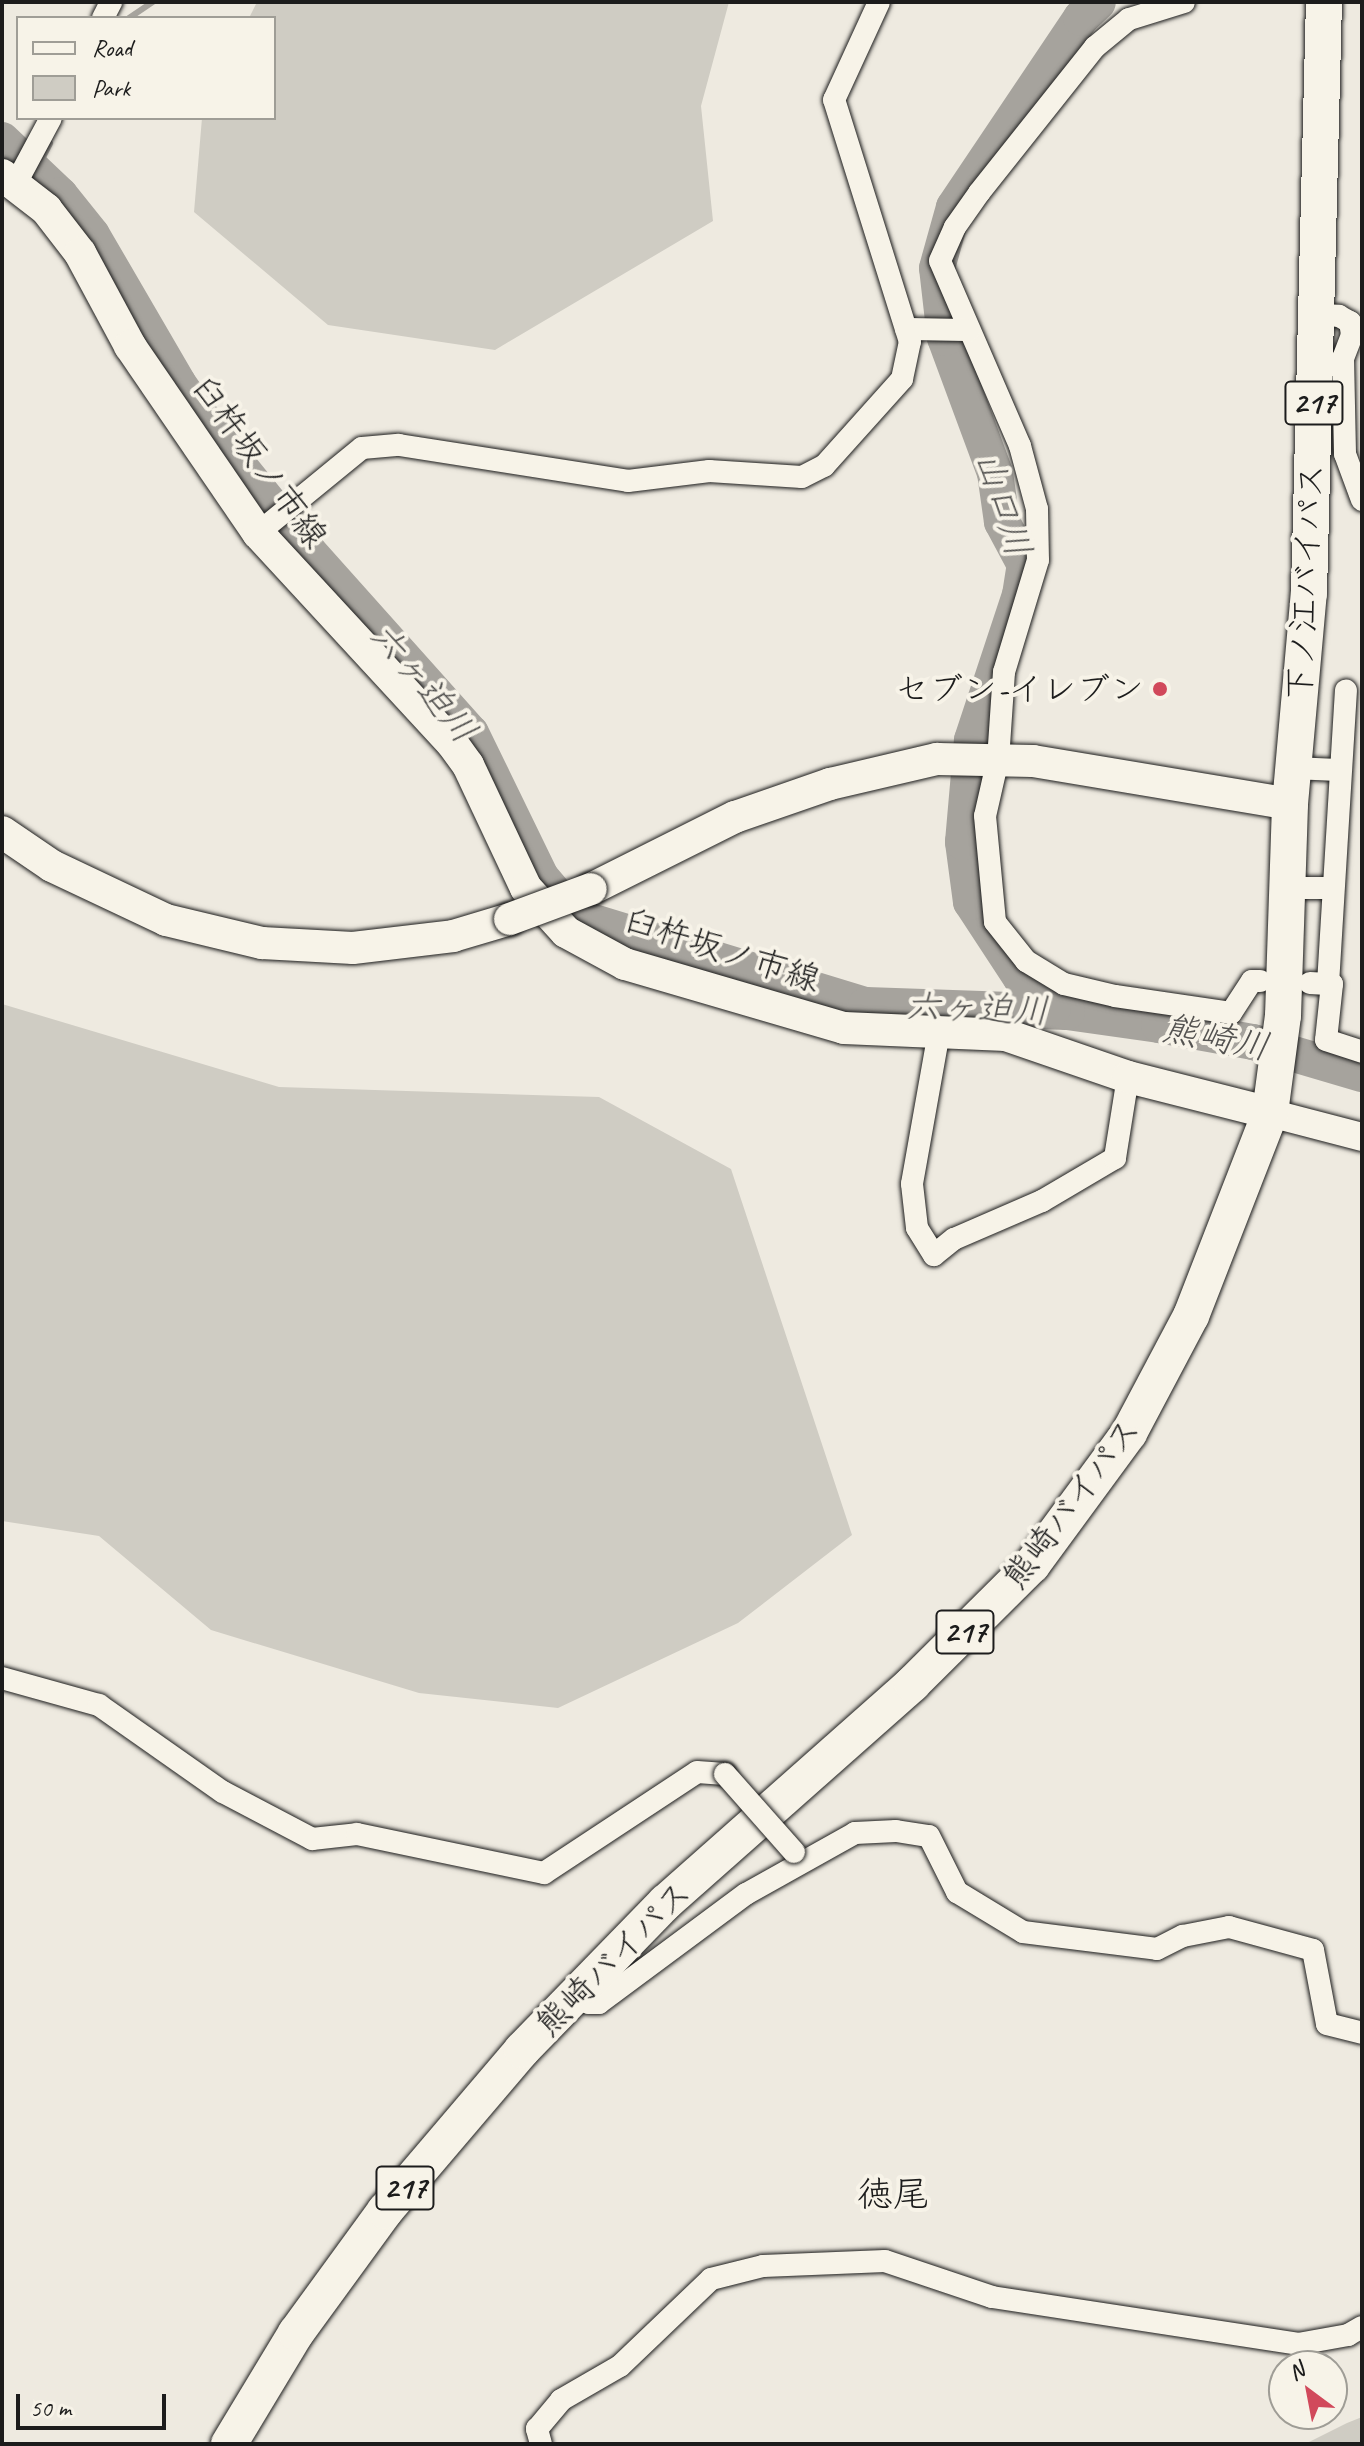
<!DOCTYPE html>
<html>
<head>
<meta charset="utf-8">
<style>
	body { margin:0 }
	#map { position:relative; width:1364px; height:2446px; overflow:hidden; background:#eeeae0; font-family:Caveat,"Klee One",sans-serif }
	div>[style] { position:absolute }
	.green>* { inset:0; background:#cfccc3 }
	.stream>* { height:6px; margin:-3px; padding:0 3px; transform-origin:3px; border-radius:3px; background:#a6a39d }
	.river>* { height:36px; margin:-18px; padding:0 18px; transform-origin:18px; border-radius:18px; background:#a6a39d }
	.roads { filter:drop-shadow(0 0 2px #1c1c1c) drop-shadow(0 0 2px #1c1c1c) }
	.minor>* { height:22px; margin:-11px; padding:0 11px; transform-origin:11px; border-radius:11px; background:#f7f3e8 }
	.tertiary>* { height:28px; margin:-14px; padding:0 14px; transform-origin:14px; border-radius:14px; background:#f7f3e8 }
	.secondary>* { height:32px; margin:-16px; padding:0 16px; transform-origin:16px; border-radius:16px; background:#f7f3e8 }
	.trunk>* { height:36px; margin:-18px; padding:0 18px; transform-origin:18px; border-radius:18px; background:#f7f3e8 }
	.bridges { filter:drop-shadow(0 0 2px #1c1c1c) drop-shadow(0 0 2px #1c1c1c) }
	.minor-bridge>* { height:22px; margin:-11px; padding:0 11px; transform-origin:11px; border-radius:11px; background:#f7f3e8 }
	.secondary-bridge>* { height:32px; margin:-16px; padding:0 16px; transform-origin:16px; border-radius:16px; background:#f7f3e8 }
	.dots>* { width:22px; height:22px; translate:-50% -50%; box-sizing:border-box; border:4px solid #f7f3e8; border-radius:50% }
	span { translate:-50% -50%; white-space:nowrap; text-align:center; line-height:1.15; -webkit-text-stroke:8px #f7f3e8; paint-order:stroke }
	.shield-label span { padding:2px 6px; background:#f7f3e8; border:2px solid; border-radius:6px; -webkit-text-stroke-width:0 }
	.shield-label { font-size:32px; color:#1c1c1c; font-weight:700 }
	.street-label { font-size:34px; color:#1c1c1c }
	.poi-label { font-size:34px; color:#1c1c1c }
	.right { translate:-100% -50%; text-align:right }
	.water-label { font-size:36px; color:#535250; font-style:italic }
	.neighbourhood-label { font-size:36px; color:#1c1c1c }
	.frame { position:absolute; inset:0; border:4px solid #1c1c1c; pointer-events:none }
	.legend { position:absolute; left:16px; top:16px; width:260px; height:104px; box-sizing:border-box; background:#f7f3e8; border:2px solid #9f9d96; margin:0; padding:10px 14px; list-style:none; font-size:24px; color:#1c1c1c }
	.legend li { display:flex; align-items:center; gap:16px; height:40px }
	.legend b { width:40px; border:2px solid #9f9d96 }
	.north { position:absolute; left:1268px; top:2350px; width:80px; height:80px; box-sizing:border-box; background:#f7f3e8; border:2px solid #9f9d96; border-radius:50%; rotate:328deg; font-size:22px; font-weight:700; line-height:32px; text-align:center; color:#1c1c1c }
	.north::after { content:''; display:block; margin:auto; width:28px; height:36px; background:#d1495b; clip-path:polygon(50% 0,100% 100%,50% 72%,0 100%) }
	.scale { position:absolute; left:16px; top:2394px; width:150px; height:36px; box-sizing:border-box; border:4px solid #1c1c1c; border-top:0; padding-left:10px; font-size:24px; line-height:28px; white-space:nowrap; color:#1c1c1c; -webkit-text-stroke:6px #f7f3e8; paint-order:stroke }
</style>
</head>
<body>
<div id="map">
	<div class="green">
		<div style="clip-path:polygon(257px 2px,729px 2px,701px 106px,713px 221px,495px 350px,328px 325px,194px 212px,202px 118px,274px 118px,274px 18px,249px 18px)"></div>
		<div style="clip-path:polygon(2px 1004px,279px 1087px,599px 1097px,731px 1169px,852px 1535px,738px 1623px,558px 1708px,419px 1693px,211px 1630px,99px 1536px,2px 1521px)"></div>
		<div style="clip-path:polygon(1362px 2417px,1362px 2444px,1305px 2444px,1347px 2423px)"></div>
	</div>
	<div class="stream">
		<div style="left:129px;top:18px;width:29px;rotate:-34deg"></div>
		<div style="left:36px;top:171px;width:31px;rotate:-63deg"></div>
	</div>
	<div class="river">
		<div style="left:2px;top:140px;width:80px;rotate:43.5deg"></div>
		<div style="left:60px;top:195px;width:51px;rotate:51.3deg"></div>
		<div style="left:92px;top:235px;width:171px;rotate:59.8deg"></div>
		<div style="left:178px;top:383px;width:65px;rotate:55.1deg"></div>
		<div style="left:215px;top:436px;width:148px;rotate:51deg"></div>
		<div style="left:308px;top:551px;width:244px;rotate:48.2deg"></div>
		<div style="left:471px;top:733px;width:160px;rotate:64.1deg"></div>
		<div style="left:541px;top:877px;width:51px;rotate:49.8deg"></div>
		<div style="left:574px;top:916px;width:305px;rotate:17deg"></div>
		<div style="left:866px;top:1005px;width:201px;rotate:2deg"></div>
		<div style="left:1067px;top:1012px;width:93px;rotate:8deg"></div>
		<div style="left:1159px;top:1025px;width:96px;rotate:10.3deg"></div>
		<div style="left:1253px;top:1042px;width:114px;rotate:16.4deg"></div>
		<div style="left:1067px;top:1012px;width:15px;rotate:-164deg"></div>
		<div style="left:1053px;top:1008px;width:44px;rotate:-136.8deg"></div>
		<div style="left:1021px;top:978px;width:91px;rotate:-123.3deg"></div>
		<div style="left:971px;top:902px;width:61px;rotate:-97.6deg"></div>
		<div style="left:963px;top:842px;width:102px;rotate:-85deg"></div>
		<div style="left:972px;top:740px;width:153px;rotate:-71.7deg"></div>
		<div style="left:1020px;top:595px;width:30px;rotate:-81deg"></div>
		<div style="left:1025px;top:565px;width:49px;rotate:-118.1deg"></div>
		<div style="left:1002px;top:522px;width:49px;rotate:-98.1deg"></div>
		<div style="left:995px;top:473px;width:144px;rotate:-110.3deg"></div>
		<div style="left:945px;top:338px;width:70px;rotate:-96.5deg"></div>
		<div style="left:937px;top:268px;width:63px;rotate:-74.4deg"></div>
		<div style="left:954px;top:207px;width:228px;rotate:-56.1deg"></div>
		<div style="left:1081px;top:18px;width:23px;rotate:-43deg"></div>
	</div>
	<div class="roads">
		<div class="minor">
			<div style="left:1184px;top:2px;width:58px;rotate:162.8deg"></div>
			<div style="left:1129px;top:19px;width:44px;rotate:140.5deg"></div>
			<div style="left:1095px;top:47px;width:186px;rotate:128.5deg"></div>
			<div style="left:979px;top:193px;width:42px;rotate:125.2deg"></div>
			<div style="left:955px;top:227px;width:37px;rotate:114deg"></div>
			<div style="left:940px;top:261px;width:202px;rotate:66.6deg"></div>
			<div style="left:1020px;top:446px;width:65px;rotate:74.9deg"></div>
			<div style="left:1037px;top:509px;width:51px;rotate:88.9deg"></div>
			<div style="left:1038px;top:560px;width:117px;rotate:106.9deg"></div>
			<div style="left:1004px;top:672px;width:87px;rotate:93.9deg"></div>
			<div style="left:998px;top:759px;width:58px;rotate:102.8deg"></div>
			<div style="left:985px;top:816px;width:106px;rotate:84.6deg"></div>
			<div style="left:995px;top:922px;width:50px;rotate:51.5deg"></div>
			<div style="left:1026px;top:961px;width:44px;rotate:31.2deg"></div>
			<div style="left:1064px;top:984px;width:52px;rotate:13.2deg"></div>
			<div style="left:1115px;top:996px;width:117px;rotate:8.3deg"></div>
			<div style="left:1231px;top:1013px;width:38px;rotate:-57deg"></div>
			<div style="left:1252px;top:981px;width:8px"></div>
			<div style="left:103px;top:18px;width:18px;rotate:-63deg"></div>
			<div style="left:15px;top:185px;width:76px;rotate:-61.8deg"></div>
			<div style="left:1316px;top:315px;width:23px;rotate:2deg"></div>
			<div style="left:1339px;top:316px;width:13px;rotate:29deg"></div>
			<div style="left:1350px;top:322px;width:13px;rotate:81deg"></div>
			<div style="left:1352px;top:335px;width:25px;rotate:111deg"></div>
			<div style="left:1343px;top:358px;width:96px;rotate:88.8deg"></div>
			<div style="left:1345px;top:454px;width:49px;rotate:69.7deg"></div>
			<div style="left:906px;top:329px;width:63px;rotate:0.9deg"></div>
			<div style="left:258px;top:533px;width:134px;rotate:-39.3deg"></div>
			<div style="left:362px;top:448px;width:37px;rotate:-5deg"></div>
			<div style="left:399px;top:445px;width:232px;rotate:8.9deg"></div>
			<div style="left:628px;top:481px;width:82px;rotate:-7deg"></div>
			<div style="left:709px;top:471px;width:93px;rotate:3.7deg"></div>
			<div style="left:802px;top:477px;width:25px;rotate:-27deg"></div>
			<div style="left:824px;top:466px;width:117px;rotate:-48.1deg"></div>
			<div style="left:902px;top:379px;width:38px;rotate:-78deg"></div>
			<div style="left:910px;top:342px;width:254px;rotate:-107.4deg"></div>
			<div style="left:834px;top:100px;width:108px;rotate:-65.3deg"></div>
			<div style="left:1293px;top:768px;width:45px;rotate:2.5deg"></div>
			<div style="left:1287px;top:888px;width:44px"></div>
			<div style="left:1310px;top:983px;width:22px;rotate:3deg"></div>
			<div style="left:1332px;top:984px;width:56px;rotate:96.1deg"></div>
			<div style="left:1326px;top:1040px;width:38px;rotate:18deg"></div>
			<div style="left:1328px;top:984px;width:294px;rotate:-86.5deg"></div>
			<div style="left:939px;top:1032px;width:154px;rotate:100.1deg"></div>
			<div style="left:912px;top:1184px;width:44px;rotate:83.5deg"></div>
			<div style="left:917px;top:1228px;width:32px;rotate:58deg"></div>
			<div style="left:934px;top:1255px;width:26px;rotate:-39deg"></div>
			<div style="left:954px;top:1239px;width:96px;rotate:-23.4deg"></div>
			<div style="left:1042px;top:1201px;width:85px;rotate:-30.5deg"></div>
			<div style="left:1115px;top:1158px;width:82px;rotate:-80.9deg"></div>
			<div style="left:2px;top:1678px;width:101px;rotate:15.6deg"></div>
			<div style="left:99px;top:1705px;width:151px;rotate:35.1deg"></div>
			<div style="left:223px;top:1792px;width:101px;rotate:27.8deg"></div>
			<div style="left:312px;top:1839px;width:45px;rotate:-6.3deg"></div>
			<div style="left:357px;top:1834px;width:191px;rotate:11.8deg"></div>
			<div style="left:544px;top:1873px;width:183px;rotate:-33.4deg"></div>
			<div style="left:697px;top:1772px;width:28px;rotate:4deg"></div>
			<div style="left:576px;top:1995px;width:15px;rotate:32deg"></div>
			<div style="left:589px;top:2003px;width:10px"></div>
			<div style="left:599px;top:2003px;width:183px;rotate:-36.6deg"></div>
			<div style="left:746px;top:1894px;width:125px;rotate:-29.2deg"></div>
			<div style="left:855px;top:1833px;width:41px;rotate:-2.8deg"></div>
			<div style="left:896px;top:1831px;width:33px;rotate:9deg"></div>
			<div style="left:929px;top:1836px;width:63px;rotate:63.4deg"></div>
			<div style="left:957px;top:1892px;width:77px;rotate:31.2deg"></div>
			<div style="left:1023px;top:1932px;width:135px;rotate:7.2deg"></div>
			<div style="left:1157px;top:1949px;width:29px;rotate:-27deg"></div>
			<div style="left:1183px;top:1936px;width:47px;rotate:-11.1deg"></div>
			<div style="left:1229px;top:1927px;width:87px;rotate:15.3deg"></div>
			<div style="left:1313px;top:1950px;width:75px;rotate:79.3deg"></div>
			<div style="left:1327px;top:2024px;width:36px;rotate:14deg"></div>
			<div style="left:541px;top:2444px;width:16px;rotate:-105deg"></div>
			<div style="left:537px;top:2429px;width:38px;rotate:-50deg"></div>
			<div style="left:561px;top:2400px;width:68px;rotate:-30deg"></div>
			<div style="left:620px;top:2366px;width:126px;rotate:-43.7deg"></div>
			<div style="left:711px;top:2279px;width:54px;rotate:-14deg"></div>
			<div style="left:763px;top:2266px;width:122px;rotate:-2.3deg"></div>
			<div style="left:885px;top:2261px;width:113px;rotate:18.6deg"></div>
			<div style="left:992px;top:2297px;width:310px;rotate:8.7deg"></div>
			<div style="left:1298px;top:2344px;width:51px;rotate:-10.2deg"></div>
			<div style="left:1348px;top:2335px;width:16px;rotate:-30deg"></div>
		</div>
		<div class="tertiary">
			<div style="left:1270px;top:1113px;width:95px;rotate:14.6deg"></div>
		</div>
		<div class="secondary">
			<div style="left:2px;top:175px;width:56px;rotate:37.7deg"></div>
			<div style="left:46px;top:209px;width:56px;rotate:52.3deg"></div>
			<div style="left:80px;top:253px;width:106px;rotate:61.7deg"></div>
			<div style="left:130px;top:346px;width:227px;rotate:55.6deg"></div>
			<div style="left:258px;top:533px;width:286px;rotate:47.3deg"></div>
			<div style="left:452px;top:743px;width:27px;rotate:54deg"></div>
			<div style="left:468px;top:765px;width:136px;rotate:64.8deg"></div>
			<div style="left:526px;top:888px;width:59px;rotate:47.7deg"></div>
			<div style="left:566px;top:932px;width:67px;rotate:28.5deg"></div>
			<div style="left:625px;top:964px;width:228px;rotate:16.3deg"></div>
			<div style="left:844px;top:1028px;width:162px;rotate:2.5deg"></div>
			<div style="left:1006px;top:1035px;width:129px;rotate:19deg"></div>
			<div style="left:1128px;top:1077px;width:146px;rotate:14.2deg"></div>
			<div style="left:2px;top:832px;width:60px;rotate:34.2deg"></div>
			<div style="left:52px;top:866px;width:126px;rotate:25.3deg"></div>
			<div style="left:166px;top:920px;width:99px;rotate:13.5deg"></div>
			<div style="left:262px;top:943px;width:91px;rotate:3.1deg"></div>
			<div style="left:353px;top:948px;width:101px;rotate:-6.8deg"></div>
			<div style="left:453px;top:936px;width:59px;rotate:-16.6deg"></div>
			<div style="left:591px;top:889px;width:161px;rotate:-26.6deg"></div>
			<div style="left:735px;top:817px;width:101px;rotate:-19.2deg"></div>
			<div style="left:830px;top:784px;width:110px;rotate:-13.2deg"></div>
			<div style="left:937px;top:759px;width:96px;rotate:1.2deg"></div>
			<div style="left:1033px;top:761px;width:261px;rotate:9.5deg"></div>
		</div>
		<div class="trunk">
			<div style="left:229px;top:2444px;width:130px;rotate:-58.9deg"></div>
			<div style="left:296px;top:2333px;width:151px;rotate:-53.9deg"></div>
			<div style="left:385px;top:2211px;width:211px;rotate:-49.6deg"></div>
			<div style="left:522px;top:2050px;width:206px;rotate:-45.8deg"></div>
			<div style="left:666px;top:1902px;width:329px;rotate:-41.5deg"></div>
			<div style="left:912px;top:1684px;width:169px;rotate:-44.8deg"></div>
			<div style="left:1032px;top:1565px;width:164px;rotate:-53.7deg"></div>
			<div style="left:1129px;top:1433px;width:132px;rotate:-62.1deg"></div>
			<div style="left:1191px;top:1316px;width:218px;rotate:-68.7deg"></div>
			<div style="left:1270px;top:1113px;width:98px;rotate:-82.4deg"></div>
			<div style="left:1283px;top:1016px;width:212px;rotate:-88.1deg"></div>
			<div style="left:1290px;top:804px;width:212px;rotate:-84.9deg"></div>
			<div style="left:1309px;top:593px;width:591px;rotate:-88.55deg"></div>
		</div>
	</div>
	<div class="bridges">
		<div class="minor-bridge">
			<div style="left:725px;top:1774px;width:104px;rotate:48.5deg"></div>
		</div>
		<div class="secondary-bridge">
			<div style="left:510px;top:919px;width:86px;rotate:-20.3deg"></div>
		</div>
	</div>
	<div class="dots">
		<div style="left:1160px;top:689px;background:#d1495b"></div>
	</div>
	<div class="shield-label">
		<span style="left:1314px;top:403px">217</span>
		<span style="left:965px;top:1632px">217</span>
		<span style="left:405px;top:2188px">217</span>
	</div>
	<div class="street-label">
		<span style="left:260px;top:461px;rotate:54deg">臼杵坂ノ市線</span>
		<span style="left:1305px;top:582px;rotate:-87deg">下ノ江バイパス</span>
		<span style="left:722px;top:949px;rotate:18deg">臼杵坂ノ市線</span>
		<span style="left:1071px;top:1503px;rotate:-53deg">熊崎バイパス</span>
		<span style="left:613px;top:1958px;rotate:-45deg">熊崎バイパス</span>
	</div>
	<div class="poi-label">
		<span class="right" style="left:1144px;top:689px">セブン-イレブン</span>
	</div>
	<div class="water-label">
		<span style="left:1003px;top:504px;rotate:72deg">山口川</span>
		<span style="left:423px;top:683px;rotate:50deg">六ヶ迫川</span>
		<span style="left:977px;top:1009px;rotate:2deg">六ヶ迫川</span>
		<span style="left:1216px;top:1038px;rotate:11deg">熊崎川</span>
	</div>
	<div class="neighbourhood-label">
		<span style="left:893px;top:2195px">徳尾</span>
	</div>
	<div class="frame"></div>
	<ul class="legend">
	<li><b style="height:10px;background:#f7f3e8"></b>Road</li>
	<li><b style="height:22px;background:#cfccc3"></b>Park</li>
	</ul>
	<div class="north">N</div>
	<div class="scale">50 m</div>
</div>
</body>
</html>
